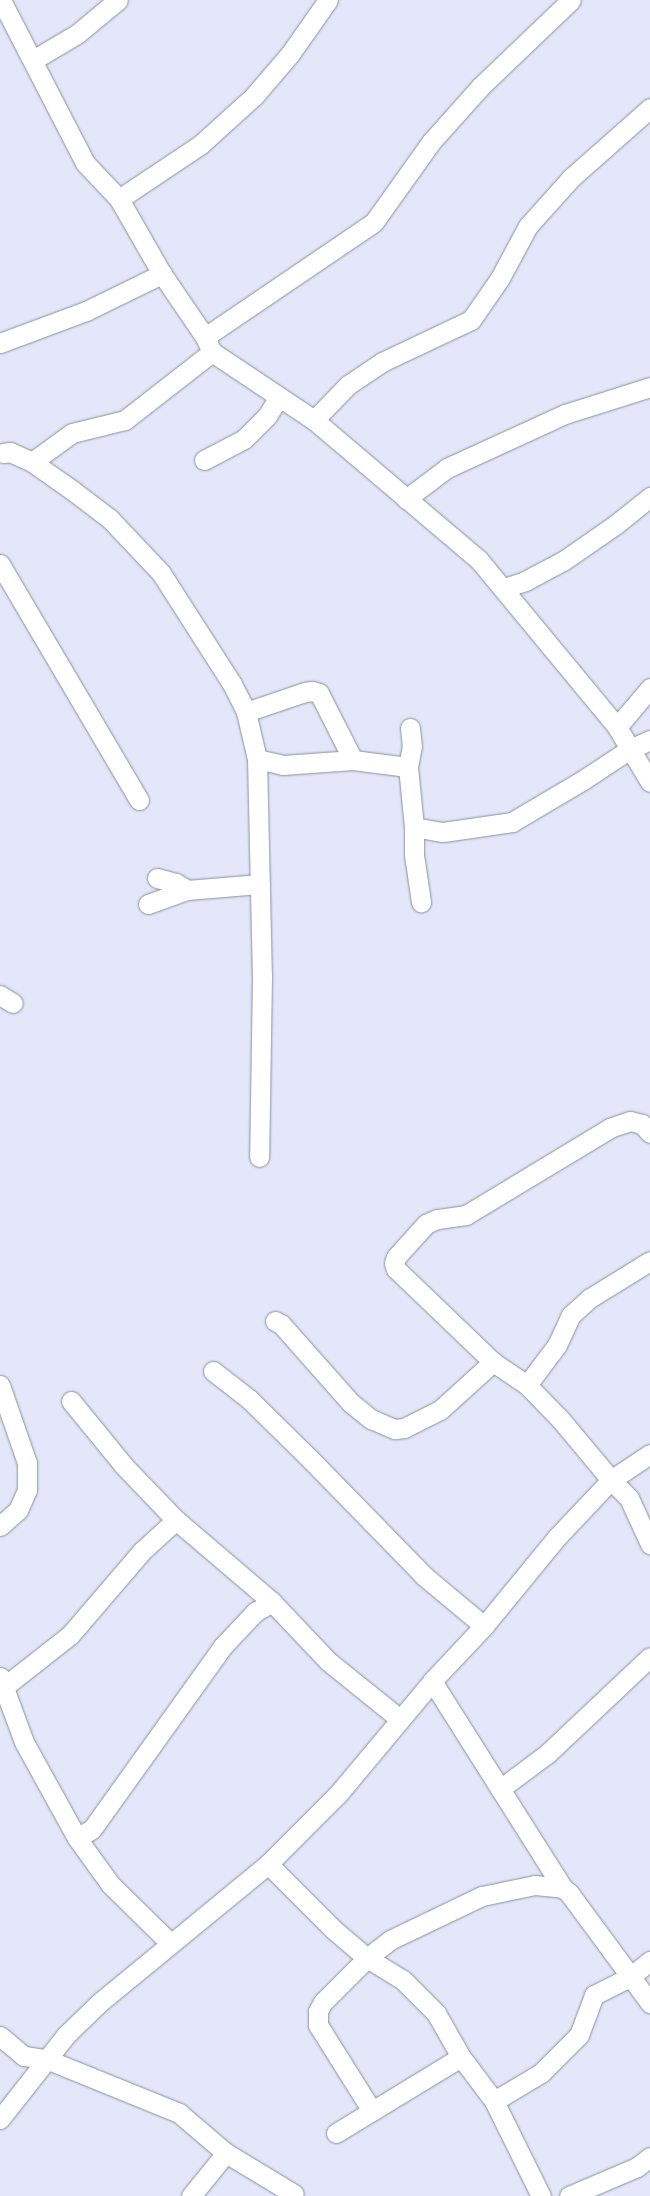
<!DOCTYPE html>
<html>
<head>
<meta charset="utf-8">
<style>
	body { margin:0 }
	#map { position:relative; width:650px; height:2196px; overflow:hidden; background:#e3e7f9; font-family:"Exo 2",sans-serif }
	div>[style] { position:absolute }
	.roads { filter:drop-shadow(0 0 1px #8b8f9f) drop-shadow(0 0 1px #8b8f9f) }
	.minor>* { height:19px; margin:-9.5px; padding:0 9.5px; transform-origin:9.5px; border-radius:9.5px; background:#fff }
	span { translate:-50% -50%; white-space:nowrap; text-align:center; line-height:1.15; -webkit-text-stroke:4px #e3e7f9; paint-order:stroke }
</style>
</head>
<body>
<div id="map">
	<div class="roads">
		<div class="minor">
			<div style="left:1px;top:0;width:183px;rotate:62.7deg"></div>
			<div style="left:85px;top:163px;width:50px;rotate:46.6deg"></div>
			<div style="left:119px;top:199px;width:86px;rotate:60.2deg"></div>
			<div style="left:162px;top:274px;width:76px;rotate:55.7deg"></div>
			<div style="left:205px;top:337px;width:17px;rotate:65deg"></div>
			<div style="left:212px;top:352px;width:123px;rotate:33.7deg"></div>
			<div style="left:314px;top:420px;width:216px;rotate:40.3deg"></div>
			<div style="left:479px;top:560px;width:217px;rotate:50.4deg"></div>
			<div style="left:617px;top:727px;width:64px;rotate:59deg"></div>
			<div style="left:33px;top:60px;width:51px;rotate:-30.6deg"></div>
			<div style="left:77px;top:34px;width:53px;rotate:-39.7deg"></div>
			<div style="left:119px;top:199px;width:97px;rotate:-33.7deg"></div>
			<div style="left:200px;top:145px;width:73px;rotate:-42.2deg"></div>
			<div style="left:254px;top:96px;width:55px;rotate:-49.4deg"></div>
			<div style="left:290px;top:54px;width:66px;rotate:-54.9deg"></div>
			<div style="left:205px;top:337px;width:204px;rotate:-34.2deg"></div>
			<div style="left:374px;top:222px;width:98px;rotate:-54.5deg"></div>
			<div style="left:431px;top:142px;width:75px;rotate:-48.2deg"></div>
			<div style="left:481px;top:86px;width:124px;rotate:-43.7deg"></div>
			<div style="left:0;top:343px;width:92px;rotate:-20.4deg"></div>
			<div style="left:86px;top:311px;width:85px;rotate:-26deg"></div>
			<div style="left:314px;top:420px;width:49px;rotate:-45.8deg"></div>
			<div style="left:348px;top:385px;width:41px;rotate:-34.1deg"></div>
			<div style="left:382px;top:362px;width:98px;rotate:-25.3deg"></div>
			<div style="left:471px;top:320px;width:51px;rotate:-55.4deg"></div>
			<div style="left:500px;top:278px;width:59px;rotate:-61.7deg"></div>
			<div style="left:528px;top:226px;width:66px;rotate:-48.1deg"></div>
			<div style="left:572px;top:177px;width:104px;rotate:-41.5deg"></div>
			<div style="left:3px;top:453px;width:7px;rotate:-8deg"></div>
			<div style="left:10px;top:452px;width:24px;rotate:24deg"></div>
			<div style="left:32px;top:462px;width:49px;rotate:35deg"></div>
			<div style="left:72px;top:490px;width:48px;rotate:37.3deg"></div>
			<div style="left:110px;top:519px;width:74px;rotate:46.6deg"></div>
			<div style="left:161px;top:573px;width:132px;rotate:57.4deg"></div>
			<div style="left:232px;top:684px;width:31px;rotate:63deg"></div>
			<div style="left:246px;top:712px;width:48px;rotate:76.8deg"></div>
			<div style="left:257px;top:759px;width:217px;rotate:88.7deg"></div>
			<div style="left:262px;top:976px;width:181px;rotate:90.9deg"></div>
			<div style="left:204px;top:460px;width:45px;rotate:-27.7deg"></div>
			<div style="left:244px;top:439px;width:33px;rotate:-45deg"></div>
			<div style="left:267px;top:416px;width:22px;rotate:-58deg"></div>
			<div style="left:32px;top:462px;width:49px;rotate:-35.9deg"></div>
			<div style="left:72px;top:433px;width:55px;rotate:-13.8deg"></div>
			<div style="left:125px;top:420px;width:110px;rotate:-38deg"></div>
			<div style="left:406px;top:499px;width:51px;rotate:-37.1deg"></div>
			<div style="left:447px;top:468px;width:130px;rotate:-24.6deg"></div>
			<div style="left:565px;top:414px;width:89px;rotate:-17.6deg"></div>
			<div style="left:0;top:564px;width:274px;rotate:59.5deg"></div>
			<div style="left:504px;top:588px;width:22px;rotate:-18deg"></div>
			<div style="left:525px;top:581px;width:43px;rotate:-27.8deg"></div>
			<div style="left:563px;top:561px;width:63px;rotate:-34.7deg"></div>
			<div style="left:615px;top:525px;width:45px;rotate:-38.7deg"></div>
			<div style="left:246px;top:712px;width:62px;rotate:-18.7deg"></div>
			<div style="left:305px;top:692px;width:7px;rotate:-8deg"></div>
			<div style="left:312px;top:691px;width:7px;rotate:16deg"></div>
			<div style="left:319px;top:693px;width:75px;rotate:63.1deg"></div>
			<div style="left:617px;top:727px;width:51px;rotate:-49.8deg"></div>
			<div style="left:410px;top:728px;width:18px;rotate:84deg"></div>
			<div style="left:412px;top:746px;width:21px;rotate:101deg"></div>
			<div style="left:408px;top:767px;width:60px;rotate:84.3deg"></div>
			<div style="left:414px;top:827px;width:28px;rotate:90deg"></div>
			<div style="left:414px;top:855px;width:48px;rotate:81.5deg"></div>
			<div style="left:257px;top:759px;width:27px;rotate:13deg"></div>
			<div style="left:283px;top:765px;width:70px;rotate:-4.1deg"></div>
			<div style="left:353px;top:760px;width:55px;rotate:7.3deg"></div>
			<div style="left:414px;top:827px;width:29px;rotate:10deg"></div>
			<div style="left:443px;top:832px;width:70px;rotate:-8.2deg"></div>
			<div style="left:512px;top:822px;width:82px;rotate:-30.6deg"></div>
			<div style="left:583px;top:780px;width:56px;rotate:-33.4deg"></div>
			<div style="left:630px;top:749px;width:22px;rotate:-24deg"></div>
			<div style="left:157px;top:878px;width:20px;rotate:15deg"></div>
			<div style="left:176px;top:883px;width:13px;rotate:32deg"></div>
			<div style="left:148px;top:904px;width:41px;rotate:-19.7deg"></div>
			<div style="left:187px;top:890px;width:73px;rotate:-4.7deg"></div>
			<div style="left:0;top:995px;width:15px;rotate:32deg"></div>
			<div style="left:650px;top:1133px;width:12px;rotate:-132deg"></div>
			<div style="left:642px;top:1124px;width:12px;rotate:-166deg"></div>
			<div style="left:630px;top:1121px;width:21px;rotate:161deg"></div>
			<div style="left:610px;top:1128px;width:168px;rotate:148.9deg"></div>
			<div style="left:466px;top:1215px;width:29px;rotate:172deg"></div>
			<div style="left:437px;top:1219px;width:12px;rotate:156deg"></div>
			<div style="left:426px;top:1224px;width:45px;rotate:132.3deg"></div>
			<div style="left:396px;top:1257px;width:6px;rotate:108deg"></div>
			<div style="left:394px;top:1263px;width:6px;rotate:72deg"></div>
			<div style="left:396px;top:1269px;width:134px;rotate:43.8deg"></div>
			<div style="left:493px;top:1362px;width:41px;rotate:34.1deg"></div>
			<div style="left:527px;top:1385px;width:49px;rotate:45.8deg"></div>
			<div style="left:561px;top:1420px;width:78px;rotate:50.2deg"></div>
			<div style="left:611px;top:1480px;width:25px;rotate:45deg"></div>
			<div style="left:629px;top:1498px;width:51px;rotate:65.5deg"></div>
			<div style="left:275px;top:1321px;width:7px;rotate:27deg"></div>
			<div style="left:281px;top:1324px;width:106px;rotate:48.5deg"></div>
			<div style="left:351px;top:1403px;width:26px;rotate:39deg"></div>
			<div style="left:371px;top:1419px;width:26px;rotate:23deg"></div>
			<div style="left:395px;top:1429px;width:9px;rotate:-6deg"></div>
			<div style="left:404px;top:1428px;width:40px;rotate:-26.6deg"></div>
			<div style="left:440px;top:1410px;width:72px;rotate:-42.2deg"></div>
			<div style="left:213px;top:1371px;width:46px;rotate:37.9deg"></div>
			<div style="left:249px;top:1399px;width:86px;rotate:44.5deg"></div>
			<div style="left:310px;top:1459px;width:163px;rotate:45.7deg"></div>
			<div style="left:424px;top:1576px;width:78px;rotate:39.8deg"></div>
			<div style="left:0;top:1385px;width:83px;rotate:70.9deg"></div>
			<div style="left:27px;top:1463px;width:27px;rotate:90deg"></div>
			<div style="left:27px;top:1490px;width:22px;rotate:114deg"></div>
			<div style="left:18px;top:1510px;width:24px;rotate:138deg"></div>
			<div style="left:527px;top:1385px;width:50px;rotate:-53.1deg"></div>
			<div style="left:557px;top:1345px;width:33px;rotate:-65deg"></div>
			<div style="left:571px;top:1315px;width:25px;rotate:-42deg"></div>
			<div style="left:590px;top:1298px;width:70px;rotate:-31.7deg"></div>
			<div style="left:71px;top:1401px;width:84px;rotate:50.8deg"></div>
			<div style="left:124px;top:1466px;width:75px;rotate:46.1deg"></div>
			<div style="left:176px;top:1520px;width:126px;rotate:40.5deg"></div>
			<div style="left:272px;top:1602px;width:81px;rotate:46.5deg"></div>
			<div style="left:328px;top:1661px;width:92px;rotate:38.9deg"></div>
			<div style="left:0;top:1677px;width:69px;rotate:69.7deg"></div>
			<div style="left:24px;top:1742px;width:110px;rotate:61.1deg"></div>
			<div style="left:77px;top:1838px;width:57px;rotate:54.3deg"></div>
			<div style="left:110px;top:1884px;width:84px;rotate:44.5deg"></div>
			<div style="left:432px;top:1681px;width:245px;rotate:57.7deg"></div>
			<div style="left:0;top:1690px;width:89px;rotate:-38.2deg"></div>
			<div style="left:70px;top:1635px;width:111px;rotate:-49.4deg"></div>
			<div style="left:142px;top:1551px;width:46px;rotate:-42.4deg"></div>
			<div style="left:500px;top:1789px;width:59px;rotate:-36.7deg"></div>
			<div style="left:547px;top:1754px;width:141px;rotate:-43.3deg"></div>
			<div style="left:77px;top:1838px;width:17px;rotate:-31deg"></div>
			<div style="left:92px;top:1829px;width:225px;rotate:-54.4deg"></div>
			<div style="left:223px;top:1646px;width:47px;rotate:-46.7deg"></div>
			<div style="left:255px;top:1612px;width:20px;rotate:-30deg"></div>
			<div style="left:268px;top:1864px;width:92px;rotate:45deg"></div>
			<div style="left:333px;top:1929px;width:45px;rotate:40.5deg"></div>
			<div style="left:367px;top:1958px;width:42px;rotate:31.4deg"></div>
			<div style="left:403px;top:1980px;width:47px;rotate:45deg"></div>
			<div style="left:436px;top:2013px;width:51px;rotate:60.4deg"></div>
			<div style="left:461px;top:2057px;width:55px;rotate:53.1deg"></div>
			<div style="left:494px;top:2101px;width:106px;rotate:63.7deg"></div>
			<div style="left:0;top:2036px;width:31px;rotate:40deg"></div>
			<div style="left:24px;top:2056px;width:22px;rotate:8deg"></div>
			<div style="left:46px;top:2059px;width:144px;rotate:22.1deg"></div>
			<div style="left:179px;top:2113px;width:62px;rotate:40.4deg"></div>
			<div style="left:226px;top:2153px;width:79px;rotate:31.1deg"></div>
			<div style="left:494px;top:2101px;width:55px;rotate:-30.8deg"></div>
			<div style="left:541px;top:2073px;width:54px;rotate:-45deg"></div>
			<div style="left:579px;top:2035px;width:43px;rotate:-69.4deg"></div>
			<div style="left:594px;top:1995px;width:40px;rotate:-26.6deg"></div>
			<div style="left:630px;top:1977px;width:26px;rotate:-39deg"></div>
			<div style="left:372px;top:2111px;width:102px;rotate:-122.1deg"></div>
			<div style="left:318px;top:2025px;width:14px;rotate:-90deg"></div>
			<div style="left:318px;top:2011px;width:10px;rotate:-61deg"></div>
			<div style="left:323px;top:2002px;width:62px;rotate:-45deg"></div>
			<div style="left:367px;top:1958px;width:29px;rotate:-38deg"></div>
			<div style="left:390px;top:1940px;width:102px;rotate:-25.6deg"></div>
			<div style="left:482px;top:1896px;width:54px;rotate:-11.7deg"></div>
			<div style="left:535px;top:1885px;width:28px;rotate:6deg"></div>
			<div style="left:563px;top:1888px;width:8px;rotate:40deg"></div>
			<div style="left:569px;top:1893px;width:137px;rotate:53.6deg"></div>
			<div style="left:0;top:2119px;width:107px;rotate:-51.8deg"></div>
			<div style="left:66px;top:2035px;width:46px;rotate:-44.1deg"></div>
			<div style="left:99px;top:2003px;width:219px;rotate:-39.4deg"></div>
			<div style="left:268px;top:1864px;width:99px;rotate:-45deg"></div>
			<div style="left:338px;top:1794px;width:150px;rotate:-50.1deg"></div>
			<div style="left:434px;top:1679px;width:73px;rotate:-46.7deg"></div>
			<div style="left:484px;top:1626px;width:117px;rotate:-50.6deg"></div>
			<div style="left:558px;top:1536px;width:77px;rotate:-46.6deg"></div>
			<div style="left:611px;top:1480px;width:47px;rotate:-33.7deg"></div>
			<div style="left:336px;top:2133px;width:146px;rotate:-31.3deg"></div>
			<div style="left:191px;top:2196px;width:55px;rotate:-50.9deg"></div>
			<div style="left:569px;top:2196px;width:74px;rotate:-23.1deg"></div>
			<div style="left:637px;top:2167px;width:16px;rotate:-38deg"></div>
		</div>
	</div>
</div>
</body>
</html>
